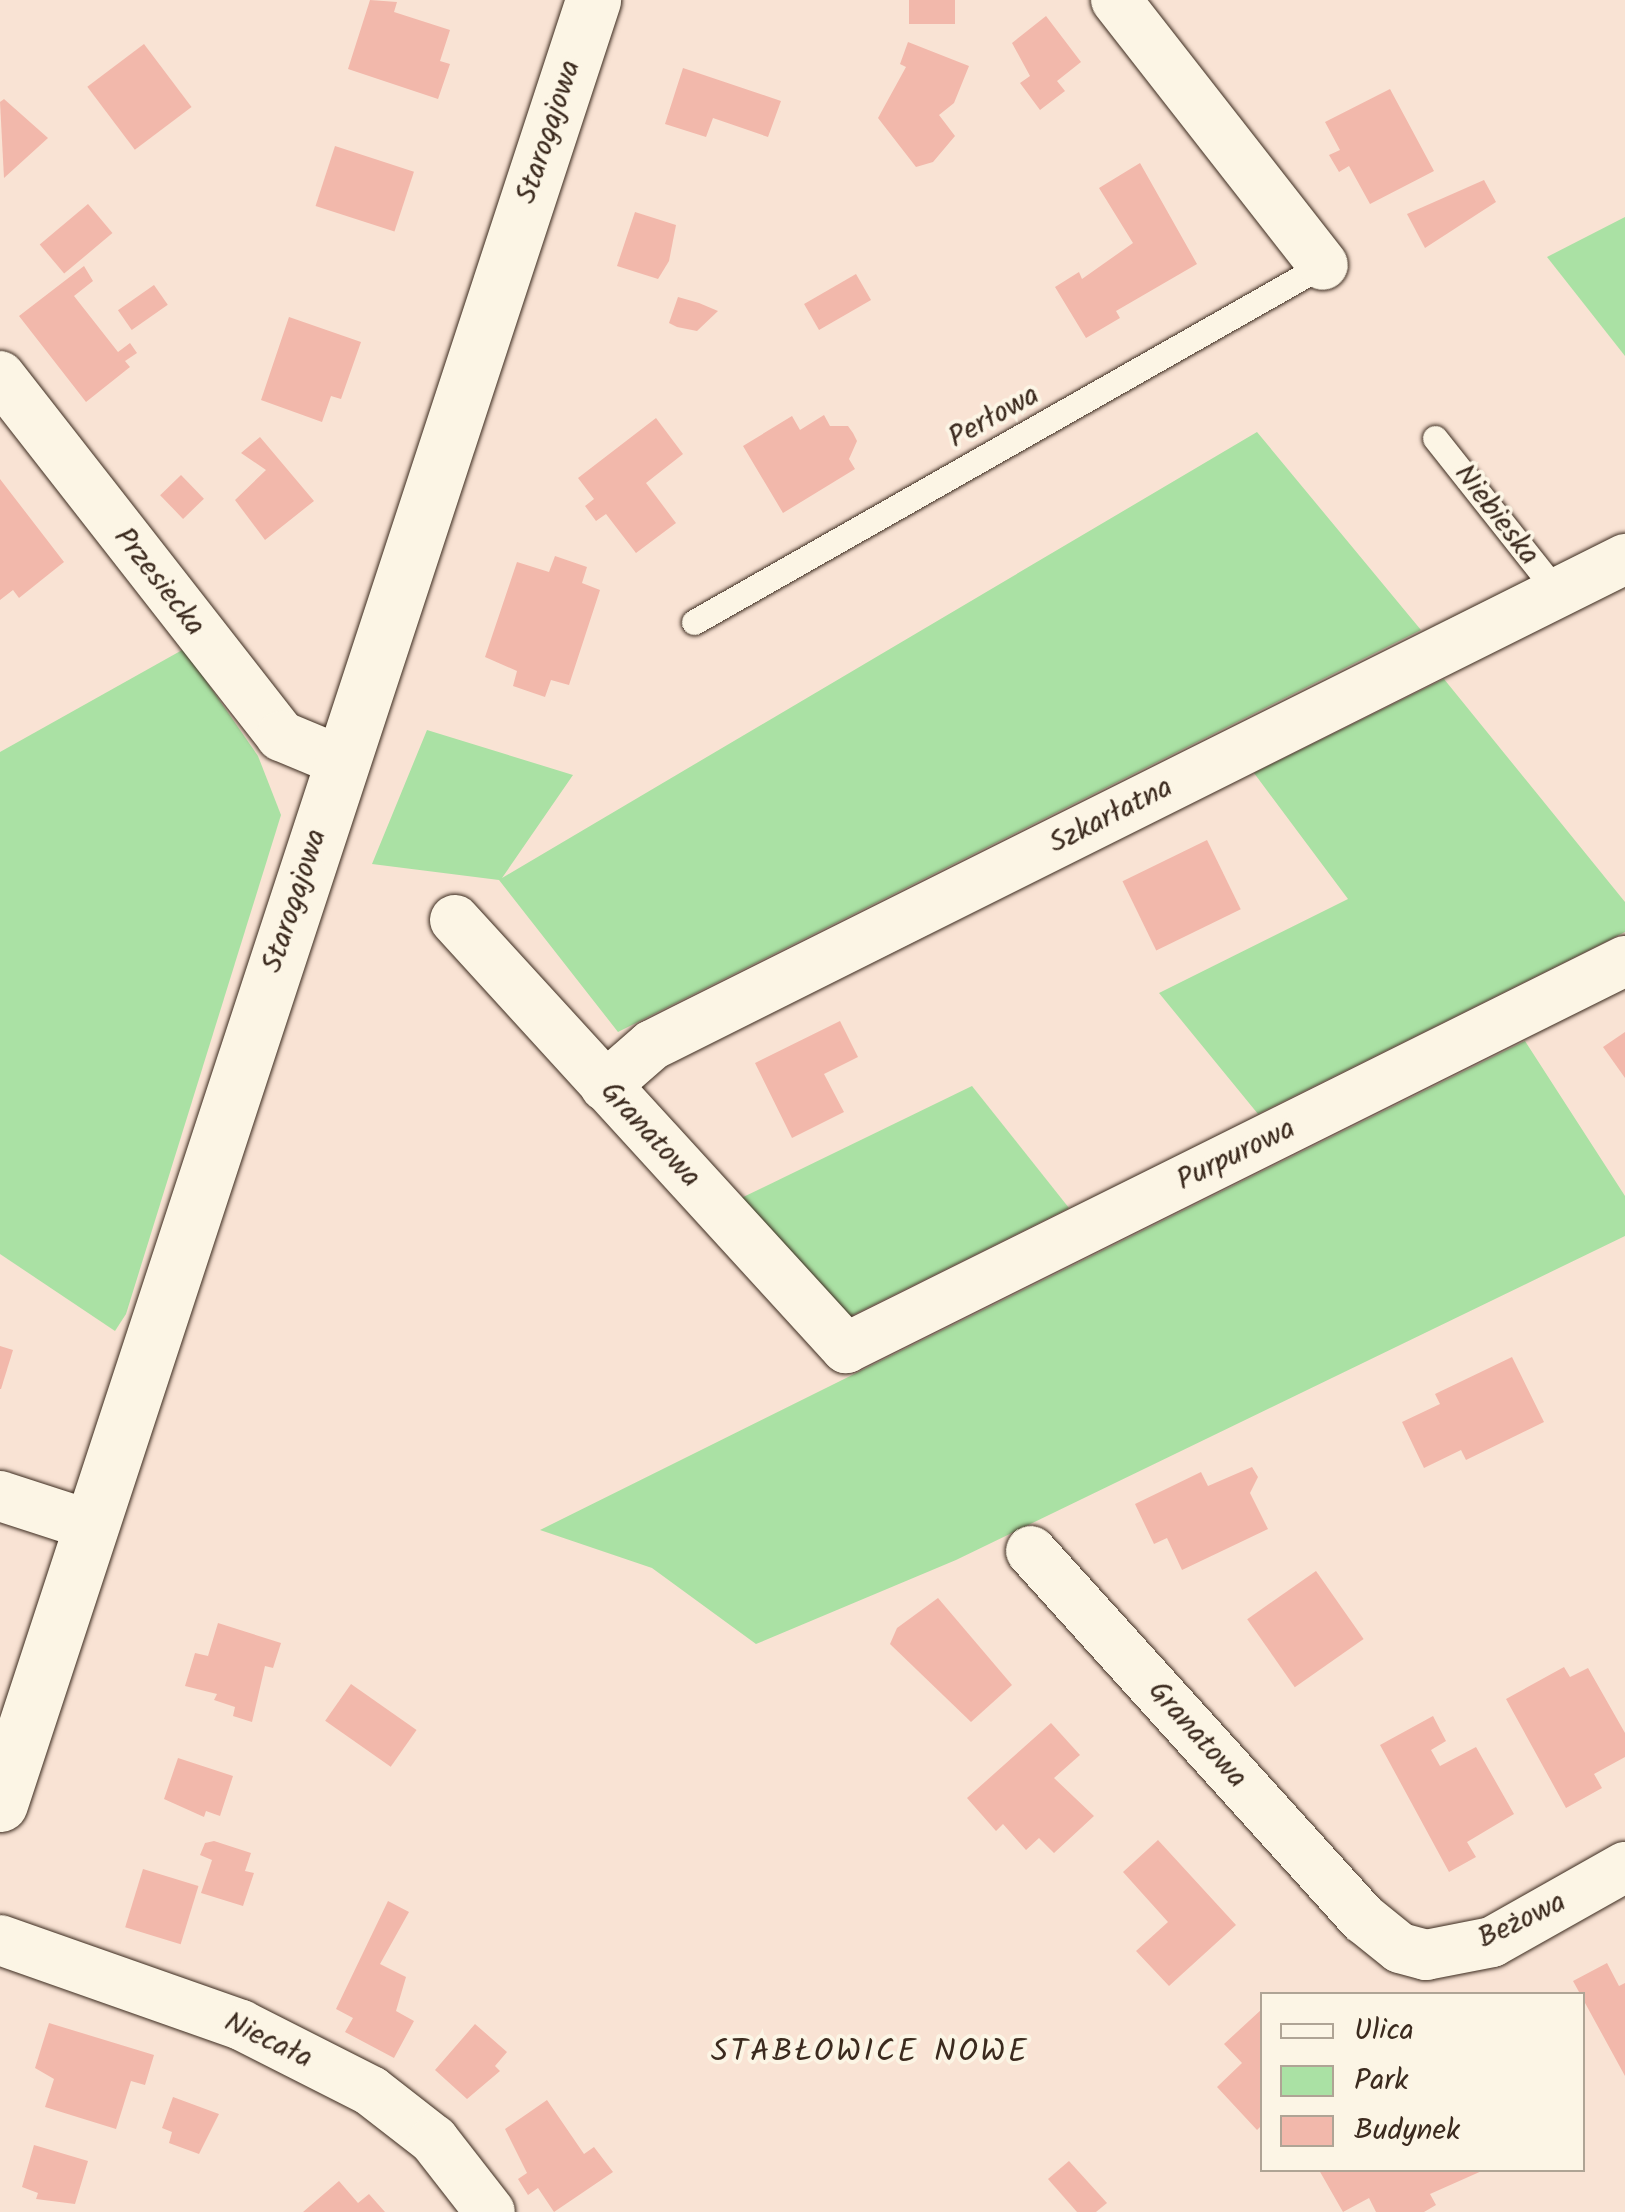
<!DOCTYPE html>
<html>
<head>
<meta charset="utf-8">
<style>
	body { margin:0 }
	#map { position:relative; width:1625px; height:2212px; overflow:hidden; background:#f9e3d4; font-family:Kalam,sans-serif }
	div>[style] { position:absolute }
	.green>* { inset:0; background:#aae1a4 }
	.building>* { inset:0; background:#f2b8ab; transform-origin:0 0 }
	.roads { filter:drop-shadow(0 0 2px #3b2a1e) drop-shadow(0 0 2px #3b2a1e) }
	.lane>* { height:25px; margin:-12.5px; padding:0 12.5px; transform-origin:12.5px; border-radius:12.5px; background:#fcf5e5 }
	.street>* { height:50px; margin:-25px; padding:0 25px; transform-origin:25px; border-radius:25px; background:#fcf5e5 }
	.secondary>* { height:55px; margin:-27.5px; padding:0 27.5px; transform-origin:27.5px; border-radius:27.5px; background:#fcf5e5 }
	span { translate:-50% -50%; white-space:nowrap; text-align:center; line-height:1.15; -webkit-text-stroke:8px #fcf5e5; paint-order:stroke }
	.street-label { font-size:30px; color:#3b2a1e }
	.neighbourhood-label { font-size:32px; color:#3b2a1e; letter-spacing:2.5px }
	.legend { position:absolute; left:1260px; top:1992px; width:325px; height:180px; box-sizing:border-box; background:#fcf5e5; border:2px solid #afa495; margin:0; padding:12px 18px; list-style:none; font-size:30px; color:#3b2a1e }
	.legend li { display:flex; align-items:center; gap:20px; height:50px }
	.legend b { width:50px; border:2px solid #afa495 }
</style>
</head>
<body>
<div id="map">
	<div class="green">
		<div style="clip-path:polygon(1625px 217px,1625px 356px,1547px 257px)"></div>
		<div style="clip-path:polygon(1257px 432px,1421px 630px,618px 1032px,499px 880px,372px 864px,427px 730px,573px 775px,502px 878px)"></div>
		<div style="clip-path:polygon(184px 649px,258px 756px,281px 815px,126px 1314px,115px 1331px,0 1254px,0 752px)"></div>
		<div style="clip-path:polygon(1444px 679px,1625px 902px,1625px 932px,1258px 1114px,1159px 993px,1348px 899px,1254px 773px)"></div>
		<div style="clip-path:polygon(1525px 1041px,1625px 1196px,1625px 1236px,956px 1560px,756px 1644px,652px 1568px,540px 1530px)"></div>
		<div style="clip-path:polygon(972px 1086px,1069px 1208px,847px 1318px,735px 1201px)"></div>
	</div>
	<div class="building">
		<div style="clip-path:polygon(370px 0,397px 2px,394px 12px,450px 30px,440px 61px,450px 64px,438px 99px,348px 69px)"></div>
		<div style="left:909px;top:0;width:46px;height:24px"></div>
		<div style="clip-path:polygon(1046px 16px,1081px 62px,1057px 81px,1065px 91px,1040px 110px,1020px 83px,1030px 76px,1012px 43px)"></div>
		<div style="clip-path:polygon(908px 42px,969px 66px,954px 103px,939px 115px,955px 136px,933px 162px,916px 167px,878px 118px,906px 67px,900px 64px)"></div>
		<div style="left:144px;top:44px;width:79px;height:71px;rotate:53deg"></div>
		<div style="clip-path:polygon(683px 68px,781px 101px,768px 137px,713px 118px,706px 137px,665px 124px)"></div>
		<div style="clip-path:polygon(1390px 89px,1434px 171px,1370px 204px,1349px 166px,1339px 172px,1329px 155px,1340px 150px,1325px 122px)"></div>
		<div style="clip-path:polygon(4px 99px,48px 138px,4px 178px,0 102px)"></div>
		<div style="left:335px;top:146px;width:83px;height:63px;rotate:18deg"></div>
		<div style="clip-path:polygon(1140px 163px,1197px 264px,1116px 311px,1120px 318px,1086px 338px,1055px 287px,1079px 272px,1082px 279px,1133px 243px,1099px 188px)"></div>
		<div style="clip-path:polygon(1484px 180px,1496px 202px,1425px 248px,1407px 214px)"></div>
		<div style="left:88px;top:204px;width:38px;height:63px;rotate:50deg"></div>
		<div style="clip-path:polygon(635px 212px,676px 225px,669px 261px,658px 279px,617px 266px)"></div>
		<div style="clip-path:polygon(84px 266px,93px 281px,74px 296px,118px 352px,130px 343px,137px 353px,125px 361px,130px 367px,86px 402px,19px 316px)"></div>
		<div style="left:856px;top:274px;width:30px;height:60px;rotate:60deg"></div>
		<div style="left:154px;top:285px;width:24px;height:44px;rotate:55deg"></div>
		<div style="clip-path:polygon(678px 297px,699px 303px,718px 311px,697px 331px,677px 327px,669px 323px)"></div>
		<div style="clip-path:polygon(289px 317px,361px 342px,341px 399px,331px 396px,322px 422px,261px 400px)"></div>
		<div style="clip-path:polygon(824px 415px,830px 426px,848px 426px,853px 433px,857px 441px,849px 459px,855px 469px,783px 513px,743px 446px,792px 416px,800px 430px)"></div>
		<div style="clip-path:polygon(656px 418px,683px 454px,646px 483px,676px 523px,636px 553px,606px 514px,596px 521px,585px 506px,594px 499px,578px 478px)"></div>
		<div style="clip-path:polygon(260px 437px,314px 501px,265px 540px,235px 500px,266px 470px,241px 453px)"></div>
		<div style="left:181px;top:475px;width:33px;height:29px;rotate:46deg"></div>
		<div style="clip-path:polygon(0 479px,64px 562px,19px 598px,13px 590px,0 600px)"></div>
		<div style="clip-path:polygon(555px 556px,587px 567px,582px 583px,600px 590px,569px 685px,551px 680px,545px 697px,513px 686px,517px 671px,485px 657px,517px 562px,549px 572px)"></div>
		<div style="left:1207px;top:840px;width:77px;height:94px;rotate:64deg"></div>
		<div style="clip-path:polygon(840px 1021px,858px 1057px,824px 1074px,844px 1112px,792px 1138px,755px 1063px)"></div>
		<div style="clip-path:polygon(1625px 1032px,1625px 1078px,1603px 1047px)"></div>
		<div style="clip-path:polygon(0 1346px,13px 1350px,1px 1389px,0 1389px)"></div>
		<div style="clip-path:polygon(1512px 1357px,1544px 1422px,1466px 1460px,1461px 1450px,1424px 1468px,1402px 1422px,1440px 1404px,1435px 1394px)"></div>
		<div style="clip-path:polygon(1252px 1467px,1258px 1477px,1250px 1493px,1268px 1529px,1182px 1570px,1167px 1538px,1154px 1544px,1135px 1504px,1201px 1472px,1208px 1486px)"></div>
		<div style="left:1316px;top:1571px;width:83px;height:84px;rotate:55deg"></div>
		<div style="clip-path:polygon(938px 1598px,1012px 1685px,971px 1722px,890px 1644px,897px 1628px)"></div>
		<div style="clip-path:polygon(218px 1623px,281px 1643px,273px 1668px,265px 1666px,252px 1722px,233px 1716px,235px 1707px,214px 1700px,217px 1694px,185px 1686px,195px 1653px,208px 1656px)"></div>
		<div style="clip-path:polygon(1564px 1667px,1570px 1677px,1588px 1668px,1625px 1733px,1625px 1757px,1594px 1774px,1602px 1788px,1566px 1808px,1506px 1699px)"></div>
		<div style="left:351px;top:1684px;width:80px;height:45px;rotate:35deg"></div>
		<div style="clip-path:polygon(1433px 1716px,1446px 1741px,1431px 1750px,1440px 1766px,1476px 1747px,1514px 1814px,1467px 1842px,1476px 1857px,1449px 1872px,1380px 1745px)"></div>
		<div style="clip-path:polygon(1051px 1723px,1080px 1755px,1054px 1778px,1094px 1816px,1054px 1853px,1039px 1838px,1026px 1850px,1003px 1824px,996px 1831px,967px 1798px)"></div>
		<div style="clip-path:polygon(178px 1758px,233px 1776px,220px 1816px,206px 1811px,204px 1817px,164px 1799px)"></div>
		<div style="clip-path:polygon(1158px 1840px,1236px 1925px,1169px 1986px,1136px 1951px,1168px 1922px,1123px 1872px)"></div>
		<div style="clip-path:polygon(214px 1841px,251px 1853px,245px 1871px,254px 1873px,243px 1906px,201px 1893px,212px 1860px,200px 1855px,205px 1843px)"></div>
		<div style="left:143px;top:1869px;width:58px;height:61px;rotate:17deg"></div>
		<div style="clip-path:polygon(388px 1901px,409px 1912px,380px 1964px,406px 1977px,396px 2011px,414px 2021px,394px 2058px,345px 2032px,353px 2018px,336px 2009px)"></div>
		<div style="clip-path:polygon(1607px 1963px,1619px 1986px,1625px 1983px,1625px 2076px,1573px 1981px)"></div>
		<div style="clip-path:polygon(1262px 2009px,1262px 2125px,1257px 2130px,1217px 2087px,1242px 2063px,1224px 2044px)"></div>
		<div style="clip-path:polygon(49px 2023px,154px 2055px,145px 2085px,131px 2081px,116px 2129px,45px 2107px,54px 2079px,35px 2068px)"></div>
		<div style="clip-path:polygon(475px 2024px,507px 2052px,495px 2066px,500px 2071px,467px 2099px,435px 2070px)"></div>
		<div style="clip-path:polygon(173px 2097px,219px 2114px,199px 2154px,169px 2143px,172px 2132px,162px 2128px)"></div>
		<div style="clip-path:polygon(547px 2100px,584px 2154px,594px 2147px,613px 2172px,554px 2212px,538px 2188px,528px 2195px,518px 2179px,527px 2173px,505px 2129px)"></div>
		<div style="clip-path:polygon(34px 2145px,88px 2161px,75px 2204px,36px 2199px,38px 2193px,22px 2187px)"></div>
		<div style="clip-path:polygon(1069px 2161px,1107px 2203px,1096px 2212px,1077px 2212px,1048px 2179px)"></div>
		<div style="clip-path:polygon(1319px 2170px,1484px 2170px,1430px 2194px,1436px 2205px,1424px 2212px,1376px 2212px,1369px 2198px,1343px 2212px)"></div>
		<div style="clip-path:polygon(339px 2181px,358px 2203px,369px 2194px,385px 2212px,303px 2212px)"></div>
	</div>
	<div class="roads">
		<div class="lane">
			<div style="left:1435px;top:438px;width:196px;rotate:51.6deg"></div>
			<div style="left:694px;top:622px;width:723px;rotate:-29.58deg"></div>
		</div>
		<div class="street">
			<div style="left:1116px;top:0;width:336px;rotate:52deg"></div>
			<div style="left:0;top:376px;width:457px;rotate:52deg"></div>
			<div style="left:281px;top:736px;width:65px;rotate:22.6deg"></div>
			<div style="left:455px;top:920px;width:580px;rotate:47.59deg"></div>
			<div style="left:846px;top:1348px;width:870px;rotate:-26.42deg"></div>
			<div style="left:605px;top:1086px;width:62px;rotate:-41.1deg"></div>
			<div style="left:652px;top:1045px;width:1088px;rotate:-26.54deg"></div>
			<div style="left:0;top:1496px;width:94px;rotate:18deg"></div>
			<div style="left:1031px;top:1551px;width:496px;rotate:47.9deg"></div>
			<div style="left:1364px;top:1919px;width:46px;rotate:38.9deg"></div>
			<div style="left:1400px;top:1948px;width:27px;rotate:15deg"></div>
			<div style="left:1426px;top:1955px;width:67px;rotate:-11.1deg"></div>
			<div style="left:1492px;top:1942px;width:153px;rotate:-29.4deg"></div>
			<div style="left:0;top:1940px;width:256px;rotate:19.4deg"></div>
			<div style="left:241px;top:2025px;width:146px;rotate:26.9deg"></div>
			<div style="left:371px;top:2091px;width:80px;rotate:37.9deg"></div>
			<div style="left:434px;top:2140px;width:91px;rotate:52.1deg"></div>
		</div>
		<div class="secondary">
			<div style="left:0;top:1804px;width:1899px;rotate:-71.8deg"></div>
		</div>
	</div>
	<div class="street-label">
		<span style="left:549px;top:132px;rotate:-72deg">Starogajowa</span>
		<span style="left:994px;top:417px;rotate:-29deg">Perłowa</span>
		<span style="left:1496px;top:515px;rotate:52deg">Niebieska</span>
		<span style="left:159px;top:582px;rotate:52deg">Przesiecka</span>
		<span style="left:1111px;top:816px;rotate:-27deg">Szkarłatna</span>
		<span style="left:295px;top:901px;rotate:-72deg">Starogajowa</span>
		<span style="left:650px;top:1135px;rotate:47deg">Granatowa</span>
		<span style="left:1236px;top:1155px;rotate:-26deg">Purpurowa</span>
		<span style="left:1197px;top:1735px;rotate:48deg">Granatowa</span>
		<span style="left:1522px;top:1921px;rotate:-26deg">Beżowa</span>
		<span style="left:268px;top:2041px;rotate:25deg">Niecała</span>
	</div>
	<div class="neighbourhood-label">
		<span style="left:870px;top:2053px">STABŁOWICE NOWE</span>
	</div>
	<ul class="legend">
	<li><b style="height:12px;background:#fcf5e5"></b>Ulica</li>
	<li><b style="height:28px;background:#aae1a4"></b>Park</li>
	<li><b style="height:28px;background:#f2b8ab"></b>Budynek</li>
	</ul>
</div>
</body>
</html>
